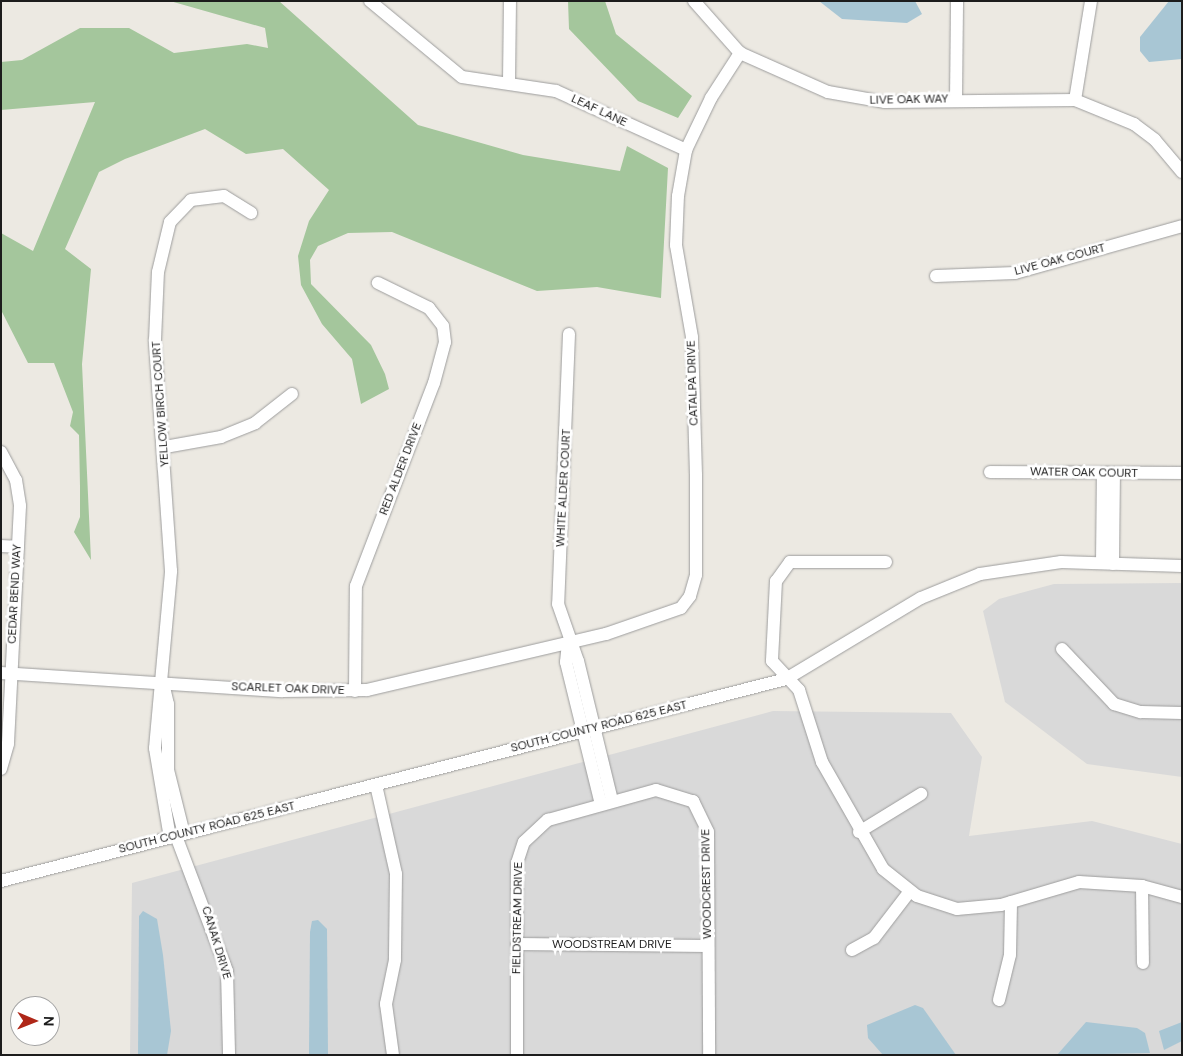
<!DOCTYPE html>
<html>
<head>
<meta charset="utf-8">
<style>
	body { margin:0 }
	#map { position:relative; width:1183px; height:1056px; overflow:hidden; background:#ece9e2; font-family:"DM Sans",sans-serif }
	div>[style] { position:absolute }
	.residential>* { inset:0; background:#d9d9d9 }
	.forest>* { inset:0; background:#a4c69c }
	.water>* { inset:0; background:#a8c6d4 }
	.roads { filter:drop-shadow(0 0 1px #9d9d9d) drop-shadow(0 0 1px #9d9d9d) }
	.minor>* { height:12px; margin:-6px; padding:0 6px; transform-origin:6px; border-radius:6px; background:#fff }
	span { translate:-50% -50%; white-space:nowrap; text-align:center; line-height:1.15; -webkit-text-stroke:5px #fff; paint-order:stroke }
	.street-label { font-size:12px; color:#1c1c1c }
	.frame { position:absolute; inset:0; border:2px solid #1c1c1c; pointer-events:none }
	.north { position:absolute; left:10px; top:996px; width:50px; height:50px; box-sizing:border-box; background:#fff; border:1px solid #a4a4a4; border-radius:50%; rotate:91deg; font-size:14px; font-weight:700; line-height:20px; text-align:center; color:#1c1c1c }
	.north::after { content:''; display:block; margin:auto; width:18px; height:22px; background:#af2718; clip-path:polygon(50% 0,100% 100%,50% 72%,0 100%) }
</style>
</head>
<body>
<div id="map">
	<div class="residential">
		<div style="clip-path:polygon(1182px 583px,1182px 777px,1087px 764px,1005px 702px,983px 611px,999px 599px,1054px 584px)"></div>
		<div style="clip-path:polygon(773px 711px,951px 713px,982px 757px,969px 836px,1092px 821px,1182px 844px,1182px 1055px,130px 1055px,132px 883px)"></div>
	</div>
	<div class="forest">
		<div style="clip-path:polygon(170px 1px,279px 1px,418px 125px,523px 155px,620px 171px,627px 146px,668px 168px,661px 298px,597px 287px,537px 291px,392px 232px,348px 233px,318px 246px,310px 260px,311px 284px,371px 345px,385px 374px,389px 389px,361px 404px,352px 359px,322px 324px,301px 285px,298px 256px,309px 221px,329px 190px,283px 149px,246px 154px,205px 129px,125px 159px,99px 172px,65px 249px,91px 269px,82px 364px,91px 560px,74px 532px,80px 517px,80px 487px,79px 435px,70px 426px,73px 412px,54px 363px,28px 363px,1px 310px,1px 233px,33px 251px,95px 102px,1px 110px,1px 62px,22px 60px,80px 28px,129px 28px,174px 53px,247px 44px,268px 48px,265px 28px)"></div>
		<div style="clip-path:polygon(568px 1px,605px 1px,616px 34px,692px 96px,678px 118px,638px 101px,569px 29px)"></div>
	</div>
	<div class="water">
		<div style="clip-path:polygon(819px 1px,915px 1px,922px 14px,907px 23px,842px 19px)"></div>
		<div style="clip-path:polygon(1169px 1px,1182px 1px,1182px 59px,1149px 62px,1140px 51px,1140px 37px)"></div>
		<div style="clip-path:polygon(143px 911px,157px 919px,163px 955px,171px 1031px,167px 1055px,138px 1055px,139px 916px)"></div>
		<div style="clip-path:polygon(318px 920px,327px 929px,328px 1055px,309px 1055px,310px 932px,312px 921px)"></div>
		<div style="clip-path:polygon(915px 1005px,923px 1008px,956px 1055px,883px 1055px,868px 1038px,867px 1025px)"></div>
		<div style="clip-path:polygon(1086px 1022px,1137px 1028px,1145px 1033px,1150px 1053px,1057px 1055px)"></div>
		<div style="clip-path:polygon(1182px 1022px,1182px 1041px,1164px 1050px,1159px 1031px)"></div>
	</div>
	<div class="roads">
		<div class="minor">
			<div style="left:370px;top:1px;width:119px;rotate:39.6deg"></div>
			<div style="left:462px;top:77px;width:95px;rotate:8.5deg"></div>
			<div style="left:556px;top:91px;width:143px;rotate:24.4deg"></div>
			<div style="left:694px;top:1px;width:69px;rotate:48.5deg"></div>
			<div style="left:740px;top:53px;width:96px;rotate:23.9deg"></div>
			<div style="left:828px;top:92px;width:58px;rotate:10deg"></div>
			<div style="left:885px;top:102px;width:190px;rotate:-0.6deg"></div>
			<div style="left:1075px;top:100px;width:64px;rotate:22.1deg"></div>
			<div style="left:1134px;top:124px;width:26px;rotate:37deg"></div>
			<div style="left:1155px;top:140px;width:42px;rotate:49.8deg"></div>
			<div style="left:509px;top:82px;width:81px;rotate:-89.3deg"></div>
			<div style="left:956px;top:100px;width:99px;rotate:-89.4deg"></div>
			<div style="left:1075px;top:100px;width:100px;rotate:-80.8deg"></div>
			<div style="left:936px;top:276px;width:79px;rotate:-2.2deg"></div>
			<div style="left:1015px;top:273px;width:173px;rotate:-15.7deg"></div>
			<div style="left:569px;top:334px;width:270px;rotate:92.3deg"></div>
			<div style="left:558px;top:604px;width:60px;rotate:70.7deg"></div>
			<div style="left:578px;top:661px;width:144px;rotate:76.3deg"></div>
			<div style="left:165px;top:447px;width:57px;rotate:-10.1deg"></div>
			<div style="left:221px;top:437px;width:37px;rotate:-22deg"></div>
			<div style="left:255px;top:423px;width:47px;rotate:-38.1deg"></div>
			<div style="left:1px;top:452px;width:32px;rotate:62deg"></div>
			<div style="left:16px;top:480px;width:26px;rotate:81deg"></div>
			<div style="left:20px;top:506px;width:238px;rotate:92.9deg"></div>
			<div style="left:8px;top:744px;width:26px;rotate:106deg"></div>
			<div style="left:990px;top:472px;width:192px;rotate:0.3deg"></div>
			<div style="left:1px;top:546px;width:17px;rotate:3deg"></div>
			<div style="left:886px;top:562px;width:96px;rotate:180deg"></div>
			<div style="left:790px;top:562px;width:24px;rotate:126deg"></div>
			<div style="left:776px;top:581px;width:80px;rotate:92.9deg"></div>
			<div style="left:772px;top:661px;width:40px;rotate:47deg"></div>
			<div style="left:799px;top:690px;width:76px;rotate:72.3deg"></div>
			<div style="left:822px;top:762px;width:123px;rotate:60.3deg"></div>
			<div style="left:883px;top:869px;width:43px;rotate:38.5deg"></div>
			<div style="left:917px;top:896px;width:42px;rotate:18deg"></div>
			<div style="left:957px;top:909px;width:44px;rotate:-5.2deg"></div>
			<div style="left:1001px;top:905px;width:81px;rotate:-16.4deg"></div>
			<div style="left:1079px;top:882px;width:63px;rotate:3.6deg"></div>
			<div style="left:1142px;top:886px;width:41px;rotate:15.4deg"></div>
			<div style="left:1102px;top:563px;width:89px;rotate:-89.4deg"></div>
			<div style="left:1113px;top:564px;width:90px;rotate:-89.4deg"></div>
			<div style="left:568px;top:643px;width:19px;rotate:96deg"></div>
			<div style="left:566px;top:662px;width:146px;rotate:76.2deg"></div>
			<div style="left:1062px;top:649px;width:76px;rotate:46.6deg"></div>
			<div style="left:1114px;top:704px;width:28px;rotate:17deg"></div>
			<div style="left:1141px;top:712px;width:41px;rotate:1.4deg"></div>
			<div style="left:1px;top:673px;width:282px;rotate:3.7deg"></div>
			<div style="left:282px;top:691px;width:85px;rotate:-0.7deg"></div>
			<div style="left:367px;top:690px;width:245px;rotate:-13.2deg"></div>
			<div style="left:606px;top:634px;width:79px;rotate:-19.1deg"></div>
			<div style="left:681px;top:608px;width:15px;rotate:-53deg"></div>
			<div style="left:690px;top:596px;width:22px;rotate:-74deg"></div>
			<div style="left:696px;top:575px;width:100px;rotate:-90deg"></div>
			<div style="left:696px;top:475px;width:138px;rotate:-91.7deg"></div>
			<div style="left:692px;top:337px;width:93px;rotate:-99.9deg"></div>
			<div style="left:676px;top:245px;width:49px;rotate:-87.7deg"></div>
			<div style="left:678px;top:196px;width:47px;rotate:-80.1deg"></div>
			<div style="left:686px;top:150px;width:58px;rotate:-64.3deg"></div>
			<div style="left:711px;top:98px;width:54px;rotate:-57.2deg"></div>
			<div style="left:164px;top:687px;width:17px;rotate:77deg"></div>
			<div style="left:168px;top:704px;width:66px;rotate:90deg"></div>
			<div style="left:168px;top:770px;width:66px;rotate:76deg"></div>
			<div style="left:355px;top:691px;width:105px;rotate:-89.5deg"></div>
			<div style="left:356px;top:586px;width:217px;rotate:-69deg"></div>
			<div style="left:434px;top:383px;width:42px;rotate:-75deg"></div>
			<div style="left:445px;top:342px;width:16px;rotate:-97deg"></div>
			<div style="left:443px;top:326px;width:23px;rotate:-128deg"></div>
			<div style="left:429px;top:308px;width:57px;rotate:-153.9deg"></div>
			<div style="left:376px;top:785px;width:91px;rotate:77.3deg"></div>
			<div style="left:396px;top:874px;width:86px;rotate:90.7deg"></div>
			<div style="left:395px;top:960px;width:45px;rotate:101.6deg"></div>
			<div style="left:386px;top:1004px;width:51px;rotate:82.2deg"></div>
			<div style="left:859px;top:832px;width:73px;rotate:-31.5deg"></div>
			<div style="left:176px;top:836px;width:144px;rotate:69.3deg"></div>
			<div style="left:227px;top:971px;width:84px;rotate:88.6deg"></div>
			<div style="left:170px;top:838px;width:91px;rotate:-99.5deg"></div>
			<div style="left:155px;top:748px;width:178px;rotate:-84.8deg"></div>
			<div style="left:171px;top:571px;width:232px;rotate:-94deg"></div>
			<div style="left:155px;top:340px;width:68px;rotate:-87.5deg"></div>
			<div style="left:158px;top:272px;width:51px;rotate:-76.5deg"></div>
			<div style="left:170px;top:222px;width:30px;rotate:-46deg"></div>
			<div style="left:191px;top:200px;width:33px;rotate:-7deg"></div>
			<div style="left:224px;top:196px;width:32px;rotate:32deg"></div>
			<div style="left:1px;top:881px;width:811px;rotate:-14.43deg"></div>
			<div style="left:786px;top:679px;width:157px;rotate:-31deg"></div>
			<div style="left:921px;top:598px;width:64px;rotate:-22.1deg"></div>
			<div style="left:980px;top:574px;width:82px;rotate:-8.4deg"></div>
			<div style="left:1061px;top:562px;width:121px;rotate:1.9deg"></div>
			<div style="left:1142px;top:886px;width:77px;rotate:89.3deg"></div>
			<div style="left:517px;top:944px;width:191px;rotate:0.6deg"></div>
			<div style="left:852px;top:950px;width:25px;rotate:-29deg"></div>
			<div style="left:874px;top:938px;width:59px;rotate:-52.5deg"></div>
			<div style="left:999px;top:1000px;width:46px;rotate:-76.3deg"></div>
			<div style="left:1010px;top:955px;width:53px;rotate:-88.9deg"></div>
			<div style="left:517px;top:1055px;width:192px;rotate:-90deg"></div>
			<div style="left:517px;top:863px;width:22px;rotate:-72deg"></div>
			<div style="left:524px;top:842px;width:33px;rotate:-43deg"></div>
			<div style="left:548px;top:820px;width:112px;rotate:-15.5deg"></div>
			<div style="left:656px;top:790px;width:39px;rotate:17deg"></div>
			<div style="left:693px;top:801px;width:34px;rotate:64deg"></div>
			<div style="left:708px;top:832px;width:223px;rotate:89.7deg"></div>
		</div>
	</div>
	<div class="street-label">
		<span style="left:909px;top:100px;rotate:-1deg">LIVE OAK WAY</span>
		<span style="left:599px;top:111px;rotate:25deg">LEAF LANE</span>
		<span style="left:1060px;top:260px;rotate:-15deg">LIVE OAK COURT</span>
		<span style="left:693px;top:383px;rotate:-92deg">CATALPA DRIVE</span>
		<span style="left:161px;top:404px;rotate:-94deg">YELLOW BIRCH COURT</span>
		<span style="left:401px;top:469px;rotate:-69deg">RED ALDER DRIVE</span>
		<span style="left:1084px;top:473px;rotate:1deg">WATER OAK COURT</span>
		<span style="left:564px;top:488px;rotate:-87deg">WHITE ALDER COURT</span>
		<span style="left:15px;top:594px;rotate:-87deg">CEDAR BEND WAY</span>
		<span style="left:288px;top:689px;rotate:2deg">SCARLET OAK DRIVE</span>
		<span style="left:599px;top:727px;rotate:-14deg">SOUTH COUNTY ROAD 625 EAST</span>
		<span style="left:207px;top:828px;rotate:-14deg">SOUTH COUNTY ROAD 625 EAST</span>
		<span style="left:707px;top:884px;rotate:-91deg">WOODCREST DRIVE</span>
		<span style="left:518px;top:918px;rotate:-89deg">FIELDSTREAM DRIVE</span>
		<span style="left:216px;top:943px;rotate:73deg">CANAK DRIVE</span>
		<span style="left:612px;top:945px">WOODSTREAM DRIVE</span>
	</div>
	<div class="frame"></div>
	<div class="north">N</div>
</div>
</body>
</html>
